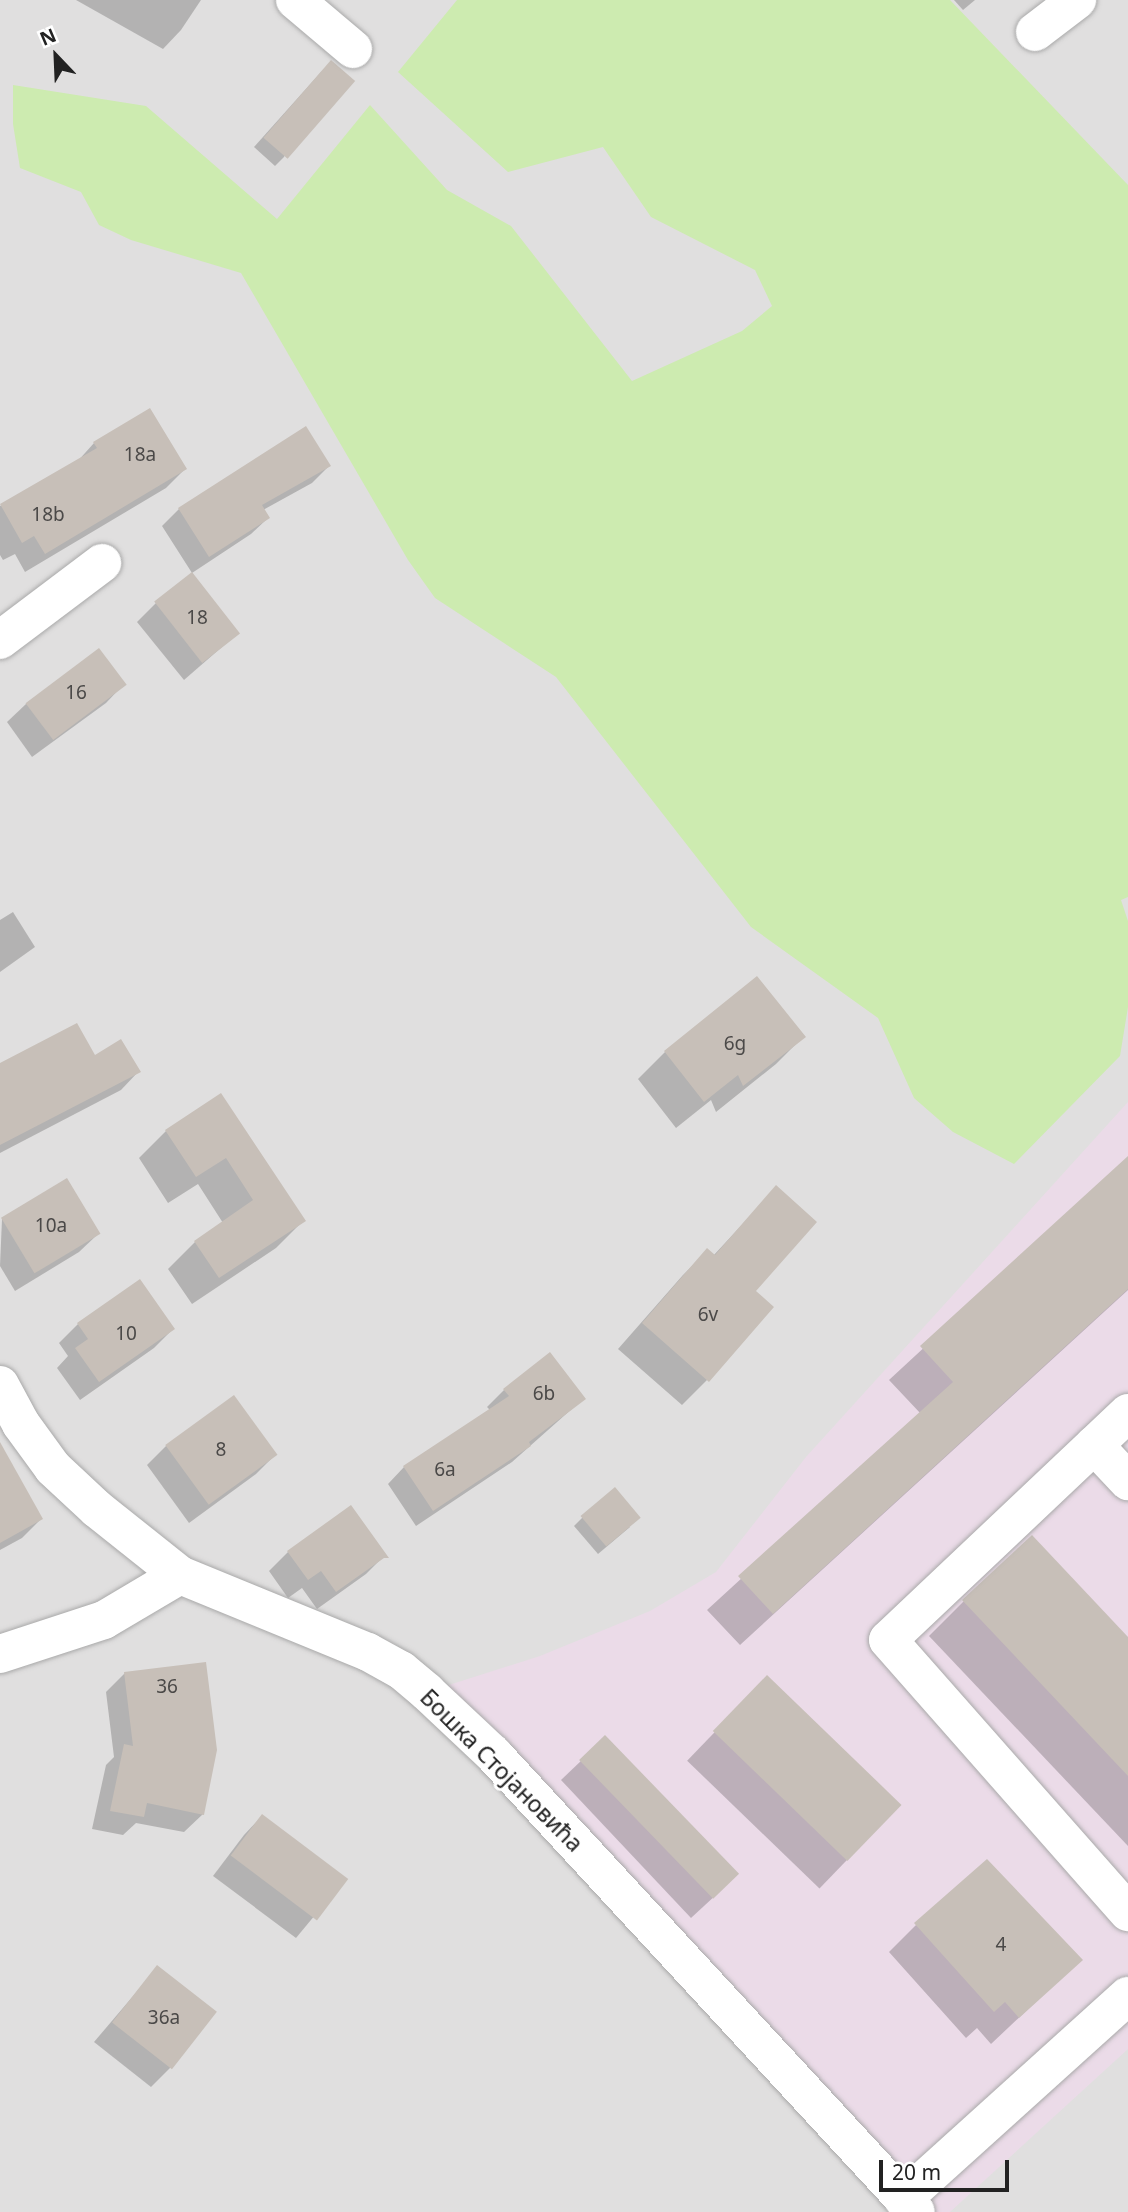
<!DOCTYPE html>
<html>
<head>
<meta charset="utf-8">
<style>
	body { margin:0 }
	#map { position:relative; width:1128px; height:2212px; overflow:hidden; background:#f2efe9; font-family:"Noto Sans",sans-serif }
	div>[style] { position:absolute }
	.residential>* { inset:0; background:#e0dfdf; transform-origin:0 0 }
	.industrial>* { inset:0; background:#ebdbe8 }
	.grass>* { inset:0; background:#cdebb0 }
	.shadow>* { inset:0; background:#0003; transform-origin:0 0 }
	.building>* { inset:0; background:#c7bfb8; transform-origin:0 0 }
	.roads { filter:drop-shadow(0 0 2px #a9a9a9) drop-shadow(0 0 2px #a9a9a9) }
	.minor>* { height:38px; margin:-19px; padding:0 19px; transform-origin:19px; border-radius:19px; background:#fff }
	span { translate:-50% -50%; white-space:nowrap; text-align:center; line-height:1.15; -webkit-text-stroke:6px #fff; paint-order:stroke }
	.number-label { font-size:19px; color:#4b4948 }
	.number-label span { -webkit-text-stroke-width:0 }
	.street-label { font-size:23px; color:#222 }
	.north { position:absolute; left:21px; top:21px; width:70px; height:70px; -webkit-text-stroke:5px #fff; paint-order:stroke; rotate:337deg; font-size:19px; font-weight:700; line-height:28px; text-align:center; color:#222 }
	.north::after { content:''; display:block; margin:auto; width:24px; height:32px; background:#222; clip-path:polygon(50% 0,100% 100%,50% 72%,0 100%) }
	.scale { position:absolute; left:879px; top:2160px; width:130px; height:32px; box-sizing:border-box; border:4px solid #222; border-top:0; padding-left:9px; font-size:21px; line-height:24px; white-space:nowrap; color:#222; -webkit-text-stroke:5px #fff; paint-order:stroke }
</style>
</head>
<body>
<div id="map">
	<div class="residential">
		<div style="left:0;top:0;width:1128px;height:2212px"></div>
	</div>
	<div class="industrial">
		<div style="clip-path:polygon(1128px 1102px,1128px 2049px,950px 2212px,916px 2212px,427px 1692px,540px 1656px,650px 1611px,716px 1572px,806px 1457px)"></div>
	</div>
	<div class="grass">
		<div style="clip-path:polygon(457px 0,950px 0,1128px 185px,1128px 897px,1121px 900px,1128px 921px,1128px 1007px,1120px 1056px,1014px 1164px,953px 1132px,914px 1098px,878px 1018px,751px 927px,556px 677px,435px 598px,408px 560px,241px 273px,131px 240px,99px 225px,81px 192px,20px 168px,13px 124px,13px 85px,146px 106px,277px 219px,370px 105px,447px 190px,511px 226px,632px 381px,742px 331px,772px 306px,755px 270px,651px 217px,603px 147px,508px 172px,398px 72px)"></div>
	</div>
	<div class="shadow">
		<div style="clip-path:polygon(76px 0,201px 0,181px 30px,163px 49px)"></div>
		<div style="clip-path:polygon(954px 0,975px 0,963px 10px)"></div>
		<div style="clip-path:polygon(322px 71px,284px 157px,275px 166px,254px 147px)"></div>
		<div style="clip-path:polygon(306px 428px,329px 466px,312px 483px,263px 510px,268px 518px,251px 534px,192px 573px,162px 526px,179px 509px)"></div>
		<div style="clip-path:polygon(94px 443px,185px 469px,166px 488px,25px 572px,15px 554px,3px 560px,0 555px,0 506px,76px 463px)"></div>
		<div style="clip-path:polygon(156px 603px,238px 633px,184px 680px,137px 622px)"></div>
		<div style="clip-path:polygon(99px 650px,124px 684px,106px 703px,32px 757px,7px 722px,26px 704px)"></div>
		<div style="clip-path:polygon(13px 912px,35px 947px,0 972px,0 920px)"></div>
		<div style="clip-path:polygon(803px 1037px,776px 1064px,716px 1112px,711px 1100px,676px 1128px,638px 1079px,665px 1052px)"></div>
		<div style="clip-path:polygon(0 1065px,139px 1071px,121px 1090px,0 1153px)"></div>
		<div style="clip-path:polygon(220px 1095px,303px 1221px,276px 1248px,192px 1304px,168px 1269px,195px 1242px,223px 1223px,198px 1184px,168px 1203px,139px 1158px,166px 1131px)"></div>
		<div style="clip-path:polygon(1128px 1159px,1128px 1290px,740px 1645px,707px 1610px,921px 1414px,889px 1380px)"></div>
		<div style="clip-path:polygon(776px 1188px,754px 1291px,707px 1380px,682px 1405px,618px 1349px,683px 1275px,707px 1251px,713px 1256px)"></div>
		<div style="clip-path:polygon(2px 1219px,98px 1234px,79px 1252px,15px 1291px,0 1266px)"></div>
		<div style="clip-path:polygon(139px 1281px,173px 1329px,154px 1348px,80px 1400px,57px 1368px,68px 1356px,59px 1343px,78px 1324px)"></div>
		<div style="clip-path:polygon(504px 1390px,583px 1399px,512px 1462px,416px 1526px,388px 1484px,404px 1467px,490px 1410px,487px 1407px)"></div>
		<div style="clip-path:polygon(166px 1446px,275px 1455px,256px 1474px,189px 1523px,147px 1465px)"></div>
		<div style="clip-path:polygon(0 1475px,41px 1519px,22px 1538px,0 1550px)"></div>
		<div style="clip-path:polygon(583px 1517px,630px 1527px,598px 1554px,574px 1526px)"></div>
		<div style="clip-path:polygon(288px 1552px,385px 1555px,366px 1574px,317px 1609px,302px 1588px,288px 1598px,269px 1571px)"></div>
		<div style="clip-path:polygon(964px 1601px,1128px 1640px,1128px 1846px,929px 1636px)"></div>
		<div style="clip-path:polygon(125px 1673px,203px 1814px,184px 1832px,136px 1823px,123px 1835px,92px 1829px,106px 1765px,114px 1757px,106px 1692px)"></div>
		<div style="left:767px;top:1678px;width:184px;height:115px;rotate:44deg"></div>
		<div style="clip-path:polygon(605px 1738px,717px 1894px,691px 1918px,561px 1780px)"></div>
		<div style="clip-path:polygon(262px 1816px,345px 1879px,296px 1938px,213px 1876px,244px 1835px)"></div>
		<div style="clip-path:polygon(916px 1925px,1080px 1960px,991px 2044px,977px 2028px,966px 2038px,889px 1952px)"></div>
		<div style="clip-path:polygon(157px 1968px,170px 2068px,151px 2087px,94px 2042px)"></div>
	</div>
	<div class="building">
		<div style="left:331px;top:60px;width:32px;height:103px;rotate:41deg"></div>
		<div style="clip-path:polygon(150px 408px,187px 469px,45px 554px,34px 536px,22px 543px,0 504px,97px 448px,93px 442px)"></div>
		<div style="clip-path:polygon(306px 426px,331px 466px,262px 505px,270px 518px,209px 557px,178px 508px)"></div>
		<div style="left:192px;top:572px;width:78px;height:48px;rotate:52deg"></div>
		<div style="left:99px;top:648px;width:46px;height:92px;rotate:53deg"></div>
		<div style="clip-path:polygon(757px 976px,806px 1037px,743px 1086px,738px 1075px,704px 1102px,664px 1051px)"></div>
		<div style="clip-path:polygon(77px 1023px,95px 1055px,121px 1039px,141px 1072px,0 1145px,0 1063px)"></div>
		<div style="clip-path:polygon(221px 1093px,306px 1221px,219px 1278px,194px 1241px,253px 1200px,226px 1158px,196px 1177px,165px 1130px)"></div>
		<div style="clip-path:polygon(1128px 1156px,1128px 1289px,773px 1614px,738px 1576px,953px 1382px,920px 1346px)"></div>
		<div style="left:67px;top:1178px;width:65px;height:77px;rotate:59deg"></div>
		<div style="clip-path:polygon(776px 1185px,817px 1222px,756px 1291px,774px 1307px,709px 1382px,642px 1323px,707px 1248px,715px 1255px)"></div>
		<div style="clip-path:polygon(140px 1279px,175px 1329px,99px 1382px,75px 1348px,88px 1339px,77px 1323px)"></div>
		<div style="clip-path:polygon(550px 1352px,586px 1399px,529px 1442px,531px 1446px,433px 1511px,403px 1466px,509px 1396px,503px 1389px)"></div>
		<div style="left:234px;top:1395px;width:74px;height:85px;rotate:54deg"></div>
		<div style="clip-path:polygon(0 1442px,43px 1519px,0 1543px)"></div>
		<div style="left:615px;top:1487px;width:40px;height:45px;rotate:50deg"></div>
		<div style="clip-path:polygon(351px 1505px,389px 1558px,384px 1558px,336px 1592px,321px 1571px,308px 1580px,287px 1551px)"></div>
		<div style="clip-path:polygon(1032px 1535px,1128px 1637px,1128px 1776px,962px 1600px)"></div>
		<div style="clip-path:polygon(206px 1662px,217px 1750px,204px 1815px,147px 1803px,144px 1817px,110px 1811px,124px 1744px,133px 1746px,124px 1672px)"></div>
		<div style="left:767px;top:1675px;width:187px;height:78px;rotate:44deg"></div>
		<div style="left:605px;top:1735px;width:193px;height:36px;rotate:46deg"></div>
		<div style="left:262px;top:1814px;width:108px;height:52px;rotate:37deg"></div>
		<div style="clip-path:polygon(987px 1859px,1083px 1960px,1019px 2018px,1005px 2002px,994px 2012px,914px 1923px)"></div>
		<div style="left:157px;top:1965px;width:76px;height:73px;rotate:38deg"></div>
	</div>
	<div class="roads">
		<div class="minor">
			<div style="left:295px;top:0;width:76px;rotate:40.2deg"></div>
			<div style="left:1035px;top:32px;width:53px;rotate:-37.3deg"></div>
			<div style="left:0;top:640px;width:128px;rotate:-37deg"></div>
			<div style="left:0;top:1385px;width:44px;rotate:61.7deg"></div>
			<div style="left:21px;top:1424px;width:54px;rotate:54deg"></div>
			<div style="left:53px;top:1468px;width:60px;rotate:43deg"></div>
			<div style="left:97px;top:1509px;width:106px;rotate:38.5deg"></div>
			<div style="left:180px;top:1575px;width:203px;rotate:22.3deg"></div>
			<div style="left:368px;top:1652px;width:38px;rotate:29deg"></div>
			<div style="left:401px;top:1670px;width:34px;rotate:40deg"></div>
			<div style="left:427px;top:1692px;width:91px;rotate:43.2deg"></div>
			<div style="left:493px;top:1754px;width:623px;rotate:47.28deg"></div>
			<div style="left:1128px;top:1413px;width:330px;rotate:136.6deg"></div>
			<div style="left:888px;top:1640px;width:363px;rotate:48.6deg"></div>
			<div style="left:1094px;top:1445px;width:50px;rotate:46.6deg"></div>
			<div style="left:0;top:1654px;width:109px;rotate:-18.1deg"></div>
			<div style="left:104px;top:1620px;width:88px;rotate:-30.6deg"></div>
			<div style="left:903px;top:2199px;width:303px;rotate:-42.1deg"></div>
		</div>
	</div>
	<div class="number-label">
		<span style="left:140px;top:455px">18a</span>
		<span style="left:48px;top:515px">18b</span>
		<span style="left:197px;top:618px">18</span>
		<span style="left:76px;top:693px">16</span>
		<span style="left:735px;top:1044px">6g</span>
		<span style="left:51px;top:1226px">10a</span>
		<span style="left:708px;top:1315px">6v</span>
		<span style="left:126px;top:1334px">10</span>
		<span style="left:544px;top:1394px">6b</span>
		<span style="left:221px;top:1450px">8</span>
		<span style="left:445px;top:1470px">6a</span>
		<span style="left:167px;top:1687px">36</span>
		<span style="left:1001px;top:1945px">4</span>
		<span style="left:164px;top:2018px">36a</span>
	</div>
	<div class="street-label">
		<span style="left:502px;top:1770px;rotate:45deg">Бошка Стојановића</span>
	</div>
	<div class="north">N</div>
	<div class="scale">20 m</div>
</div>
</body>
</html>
